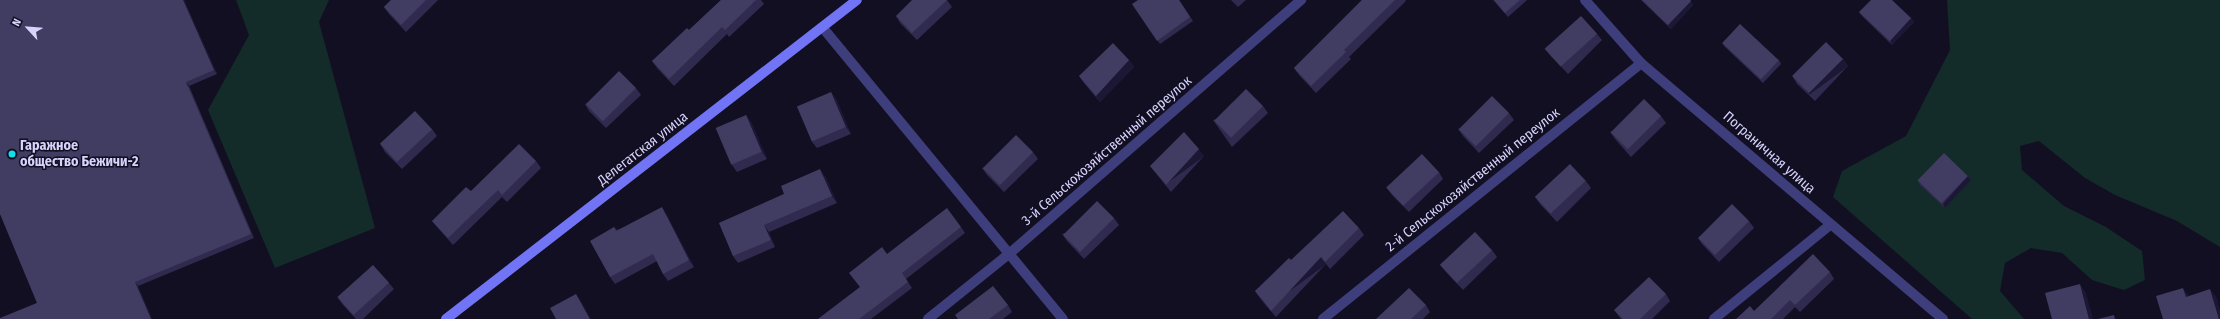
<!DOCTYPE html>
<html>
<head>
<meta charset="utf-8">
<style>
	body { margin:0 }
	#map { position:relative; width:2220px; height:319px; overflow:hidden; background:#120f22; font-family:"Fira Sans Condensed",sans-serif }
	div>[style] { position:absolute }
	.green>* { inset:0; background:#132b29 }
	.street>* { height:10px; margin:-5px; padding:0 5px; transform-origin:5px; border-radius:5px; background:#3e3e7d }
	.secondary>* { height:10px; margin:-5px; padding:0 5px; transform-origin:5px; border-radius:5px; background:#7174f5 }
	.wall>* { inset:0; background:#302a4e }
	.shaded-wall>* { inset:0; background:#1c1735; transform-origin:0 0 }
	.building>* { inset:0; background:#413c61; transform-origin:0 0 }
	.dots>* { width:11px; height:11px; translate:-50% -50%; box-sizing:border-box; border:2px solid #120f22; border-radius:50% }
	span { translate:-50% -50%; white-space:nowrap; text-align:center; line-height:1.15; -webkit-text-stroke:3px #120f22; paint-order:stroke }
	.poi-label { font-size:14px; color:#d6d3fc; font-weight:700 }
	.left { translate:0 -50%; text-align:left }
	.street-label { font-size:14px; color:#d6d3fc }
	.north { position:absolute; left:8px; top:8px; width:40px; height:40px; -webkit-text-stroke:3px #120f22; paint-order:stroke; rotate:296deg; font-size:11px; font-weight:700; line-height:16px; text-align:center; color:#d6d3fc }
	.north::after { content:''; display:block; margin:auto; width:14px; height:18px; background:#d6d3fc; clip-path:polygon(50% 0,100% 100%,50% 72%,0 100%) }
</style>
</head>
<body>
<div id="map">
	<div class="green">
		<div style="clip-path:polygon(236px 0,329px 0,319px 22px,375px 228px,275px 268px,208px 110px,249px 35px)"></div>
		<div style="clip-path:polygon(1947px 0,2220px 0,2220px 247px,2177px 221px,2115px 195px,2085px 178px,2039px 141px,2020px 146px,2022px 170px,2064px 206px,2106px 227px,2142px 251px,2145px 280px,2124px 290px,2092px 280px,2062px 253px,2031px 248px,2005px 263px,2000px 291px,2024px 319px,1972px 319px,1833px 197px,1842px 171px,1906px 136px,1950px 50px)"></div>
	</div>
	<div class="street">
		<div style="left:1585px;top:0;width:84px;rotate:48.4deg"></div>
		<div style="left:1641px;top:63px;width:396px;rotate:40.3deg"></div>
		<div style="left:823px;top:28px;width:377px;rotate:50.5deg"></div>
		<div style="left:928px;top:319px;width:105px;rotate:-38.8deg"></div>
		<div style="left:1010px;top:253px;width:386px;rotate:-41deg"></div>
		<div style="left:1323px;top:319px;width:408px;rotate:-38.8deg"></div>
		<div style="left:1714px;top:319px;width:149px;rotate:-39deg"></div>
	</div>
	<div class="secondary">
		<div style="left:446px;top:319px;width:520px;rotate:-37.82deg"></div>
	</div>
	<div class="wall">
		<div style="clip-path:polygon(184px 0,217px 74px,189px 86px,254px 238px,138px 286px,152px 319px,0 319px,37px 303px)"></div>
		<div style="clip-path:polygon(391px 0,438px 0,406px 32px,389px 14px,384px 7px)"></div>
		<div style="clip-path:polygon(721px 0,761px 0,764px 4px,729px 37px,727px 34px,674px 86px,657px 68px,652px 61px,689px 30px)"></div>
		<div style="clip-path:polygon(947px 0,952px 7px,917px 40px,900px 23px,896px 16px)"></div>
		<div style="clip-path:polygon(1179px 0,1193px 21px,1160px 44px,1132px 4px)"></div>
		<div style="clip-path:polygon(1231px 0,1246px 0,1238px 7px)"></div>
		<div style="clip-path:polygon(1362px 0,1405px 0,1406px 1px,1349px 57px,1351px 59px,1316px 93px,1299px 75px,1294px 68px)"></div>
		<div style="clip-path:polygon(1493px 0,1527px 0,1508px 17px)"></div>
		<div style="clip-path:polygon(1641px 0,1690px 0,1693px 5px,1671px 29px)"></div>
		<div style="clip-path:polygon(1859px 12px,1911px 18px,1914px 22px,1892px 45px,1862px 16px)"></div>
		<div style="clip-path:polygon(1597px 34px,1602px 40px,1568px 74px,1551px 56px,1546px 50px)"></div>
		<div style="clip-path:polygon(1722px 43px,1779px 60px,1781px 64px,1763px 83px,1725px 47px)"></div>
		<div style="clip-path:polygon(1843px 59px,1848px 66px,1815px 101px,1797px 84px,1793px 77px)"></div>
		<div style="clip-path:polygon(1129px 60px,1134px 67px,1100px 102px,1084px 83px,1079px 76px)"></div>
		<div style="clip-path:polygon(636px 88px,641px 95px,606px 128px,589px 111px,585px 104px)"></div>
		<div style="clip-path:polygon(831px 92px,836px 99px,851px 134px,817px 148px,812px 142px)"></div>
		<div style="clip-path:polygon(1263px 106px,1268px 113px,1232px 147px,1213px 120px)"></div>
		<div style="clip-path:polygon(1509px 113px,1514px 120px,1479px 153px,1463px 136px,1458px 129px)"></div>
		<div style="clip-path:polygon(746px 115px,751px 122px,767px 159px,737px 172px,732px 165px)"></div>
		<div style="clip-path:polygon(1661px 116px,1666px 123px,1631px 157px,1615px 139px,1610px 132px)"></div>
		<div style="clip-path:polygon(432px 129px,437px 136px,402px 169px,385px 152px,381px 145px)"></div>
		<div style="clip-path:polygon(1033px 152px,1038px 159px,1004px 192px,987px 175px,982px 168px)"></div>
		<div style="clip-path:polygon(1204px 156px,1171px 192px,1155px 172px,1150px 166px)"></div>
		<div style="clip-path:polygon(536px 161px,541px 168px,507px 202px,502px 197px,453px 245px,437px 227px,432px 221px)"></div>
		<div style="clip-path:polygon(1439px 172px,1443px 179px,1409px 212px,1392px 195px,1387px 188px)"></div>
		<div style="clip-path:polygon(825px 176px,837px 203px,769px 232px,775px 247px,738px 263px,733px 256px,719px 223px)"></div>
		<div style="clip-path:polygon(1968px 176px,1971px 180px,1945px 208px,1920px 185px,1918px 181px)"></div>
		<div style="clip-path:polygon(1586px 181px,1591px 188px,1557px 222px,1540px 204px,1535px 197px)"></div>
		<div style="clip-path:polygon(666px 214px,694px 267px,668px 281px,663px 274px,657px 261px,615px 284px,610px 277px,614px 227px,617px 230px)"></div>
		<div style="clip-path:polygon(1114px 218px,1119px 225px,1084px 259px,1067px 241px,1062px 234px)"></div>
		<div style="clip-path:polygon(1749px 221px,1754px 228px,1719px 262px,1702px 244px,1698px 238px)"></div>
		<div style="clip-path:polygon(961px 227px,965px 233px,906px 279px,912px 288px,871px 319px,818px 319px,859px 288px,887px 254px)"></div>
		<div style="clip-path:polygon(1359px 228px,1364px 235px,1330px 269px,1326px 264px,1276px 317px,1260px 298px,1255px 291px,1291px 260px)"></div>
		<div style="clip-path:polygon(1492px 250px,1497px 257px,1463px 290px,1446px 272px,1441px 266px)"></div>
		<div style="clip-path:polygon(1830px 272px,1834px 279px,1800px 312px,1795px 307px,1783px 319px,1736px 319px,1754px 311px)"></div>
		<div style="clip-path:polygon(389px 283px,394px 289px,363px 319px,356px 319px,343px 305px,338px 298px)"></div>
		<div style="clip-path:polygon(1666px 294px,1670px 301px,1652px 319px,1621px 319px,1614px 310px)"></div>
		<div style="clip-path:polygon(1008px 305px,1012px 312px,1003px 319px,958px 319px)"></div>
		<div style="clip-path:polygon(1426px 305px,1430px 312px,1423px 319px,1376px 319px)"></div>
	</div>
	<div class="shaded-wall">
		<div style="clip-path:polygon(183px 0,184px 0,217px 74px,214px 70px)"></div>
		<div style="clip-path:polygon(1691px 1px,1693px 5px,1671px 29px,1668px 25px)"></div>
		<div style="clip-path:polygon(1911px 18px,1914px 22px,1892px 45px,1890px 41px)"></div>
		<div style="left:1843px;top:59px;width:9px;height:48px;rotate:54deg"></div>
		<div style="clip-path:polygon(1129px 60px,1134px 67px,1100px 102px,1096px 96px)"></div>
		<div style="left:186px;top:82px;width:5px;height:165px;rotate:53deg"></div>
		<div style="clip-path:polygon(831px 92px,836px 99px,851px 134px,846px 127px)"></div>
		<div style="clip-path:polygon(746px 115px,751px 122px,767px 159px,762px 152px)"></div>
		<div style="left:1199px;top:149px;width:9px;height:49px;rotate:54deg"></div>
		<div style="clip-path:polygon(820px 169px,825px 176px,837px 203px,832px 196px)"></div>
		<div style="clip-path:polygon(1968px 176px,1971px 180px,1945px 208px,1943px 204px)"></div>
		<div style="clip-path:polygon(662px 207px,666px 214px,694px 267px,689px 260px)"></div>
		<div style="clip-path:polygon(764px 225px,769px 232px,775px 247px,771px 240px)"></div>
		<div style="left:1321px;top:257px;width:9px;height:74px;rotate:54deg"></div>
		<div style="clip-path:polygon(135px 282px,138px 286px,152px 319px,151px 319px)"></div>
		<div style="clip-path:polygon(2080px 284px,2086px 293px,2093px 319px,2089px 319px)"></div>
		<div style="clip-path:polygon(2183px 288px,2190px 297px,2186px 297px)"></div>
		<div style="clip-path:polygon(2210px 289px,2217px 298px,2220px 310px,2220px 319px,2219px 319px)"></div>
		<div style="clip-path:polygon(576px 294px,581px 301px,591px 319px,590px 319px)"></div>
	</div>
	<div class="building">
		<div style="clip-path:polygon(0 0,183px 0,214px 70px,186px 82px,251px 234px,135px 282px,151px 319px,0 319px,0 318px,37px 303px,0 214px)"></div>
		<div style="clip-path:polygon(391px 0,426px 0,401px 25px,384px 7px)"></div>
		<div style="clip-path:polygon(721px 0,756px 0,725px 30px,722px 27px,669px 79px,652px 61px,687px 28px,689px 30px)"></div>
		<div style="clip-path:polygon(912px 0,947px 0,912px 33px,896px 16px)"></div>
		<div style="clip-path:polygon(1138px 0,1179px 0,1190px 17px,1157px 41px,1132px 4px)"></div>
		<div style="clip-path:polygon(1362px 0,1395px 0,1344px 50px,1346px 52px,1311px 86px,1294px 68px)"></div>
		<div style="clip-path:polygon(1494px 0,1520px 0,1505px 13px)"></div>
		<div style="clip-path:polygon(1642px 0,1690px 0,1691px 1px,1668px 25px)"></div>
		<div style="clip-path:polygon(1871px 0,1892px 0,1911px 18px,1890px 41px,1859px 12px)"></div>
		<div style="left:1581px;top:16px;width:24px;height:49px;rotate:48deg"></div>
		<div style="left:1740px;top:24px;width:53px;height:26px;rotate:43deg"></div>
		<div style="left:1826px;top:42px;width:24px;height:48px;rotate:45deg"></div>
		<div style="clip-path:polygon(1113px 43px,1129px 60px,1096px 96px,1079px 76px)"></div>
		<div style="left:619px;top:71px;width:24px;height:47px;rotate:45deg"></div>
		<div style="left:1246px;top:89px;width:24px;height:45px;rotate:45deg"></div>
		<div style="left:831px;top:92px;width:38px;height:37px;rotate:67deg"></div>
		<div style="left:1492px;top:96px;width:24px;height:47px;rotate:45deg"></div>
		<div style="left:1644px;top:99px;width:24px;height:47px;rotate:45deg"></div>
		<div style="left:415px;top:111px;width:25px;height:48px;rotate:47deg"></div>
		<div style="left:746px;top:115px;width:40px;height:33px;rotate:67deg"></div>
		<div style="clip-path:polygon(1184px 132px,1199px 149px,1166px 185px,1150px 166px)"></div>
		<div style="left:1016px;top:135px;width:24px;height:47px;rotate:45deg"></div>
		<div style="clip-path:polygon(519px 144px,536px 161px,502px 195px,498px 190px,448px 238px,432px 221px,466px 187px,471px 191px)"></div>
		<div style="left:1944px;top:153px;width:33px;height:38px;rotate:44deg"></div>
		<div style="left:1422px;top:154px;width:25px;height:49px;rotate:47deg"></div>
		<div style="left:1570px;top:164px;width:23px;height:48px;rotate:47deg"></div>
		<div style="clip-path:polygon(820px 169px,832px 196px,764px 225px,771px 240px,733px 256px,719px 223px,784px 194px,781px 186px)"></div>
		<div style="left:1097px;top:201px;width:24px;height:48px;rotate:45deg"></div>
		<div style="left:1732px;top:204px;width:24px;height:48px;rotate:45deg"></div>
		<div style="clip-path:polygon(662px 207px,689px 260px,663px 274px,653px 254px,610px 277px,590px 241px,614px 227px,616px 231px)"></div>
		<div style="clip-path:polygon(947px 208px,961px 227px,902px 273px,908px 282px,859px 319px,818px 319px,860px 287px,849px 273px,882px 247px,887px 254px)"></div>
		<div style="clip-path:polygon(1343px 211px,1359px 228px,1325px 262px,1321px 257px,1271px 311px,1255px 291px,1289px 258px,1291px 260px)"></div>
		<div style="left:1475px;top:232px;width:25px;height:48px;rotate:47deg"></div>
		<div style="clip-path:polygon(1813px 254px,1830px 272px,1795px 305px,1790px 300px,1771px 319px,1736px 319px,1750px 306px,1754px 311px)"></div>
		<div style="left:373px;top:265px;width:24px;height:48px;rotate:48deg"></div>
		<div style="clip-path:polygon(1649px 277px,1666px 294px,1640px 319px,1623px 319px,1614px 310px)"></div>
		<div style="clip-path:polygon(2080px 284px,2089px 319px,2052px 319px,2045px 293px)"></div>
		<div style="clip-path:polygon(993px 286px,1008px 305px,989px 319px,958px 319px,955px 315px)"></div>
		<div style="clip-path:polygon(1409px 288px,1426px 305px,1411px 319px,1376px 319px)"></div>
		<div style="clip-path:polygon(2183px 288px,2186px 297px,2210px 289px,2219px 319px,2163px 319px,2156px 296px)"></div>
		<div style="clip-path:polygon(576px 294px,590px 319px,556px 319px,550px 308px)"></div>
		<div style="clip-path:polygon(2114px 315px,2115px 319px,2098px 319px)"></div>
	</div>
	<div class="dots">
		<div style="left:12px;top:154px;background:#11deea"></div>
	</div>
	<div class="poi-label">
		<span class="left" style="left:20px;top:154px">Гаражное<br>общество Бежичи-2</span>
	</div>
	<div class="street-label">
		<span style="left:643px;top:149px;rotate:-38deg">Делегатская улица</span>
		<span style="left:1107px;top:151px;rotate:-41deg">3-й Сельскохозяйственный переулок</span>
		<span style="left:1769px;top:153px;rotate:41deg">Пограничная улица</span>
		<span style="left:1473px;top:180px;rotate:-39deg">2-й Сельскохозяйственный переулок</span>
	</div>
	<div class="north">N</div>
</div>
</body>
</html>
